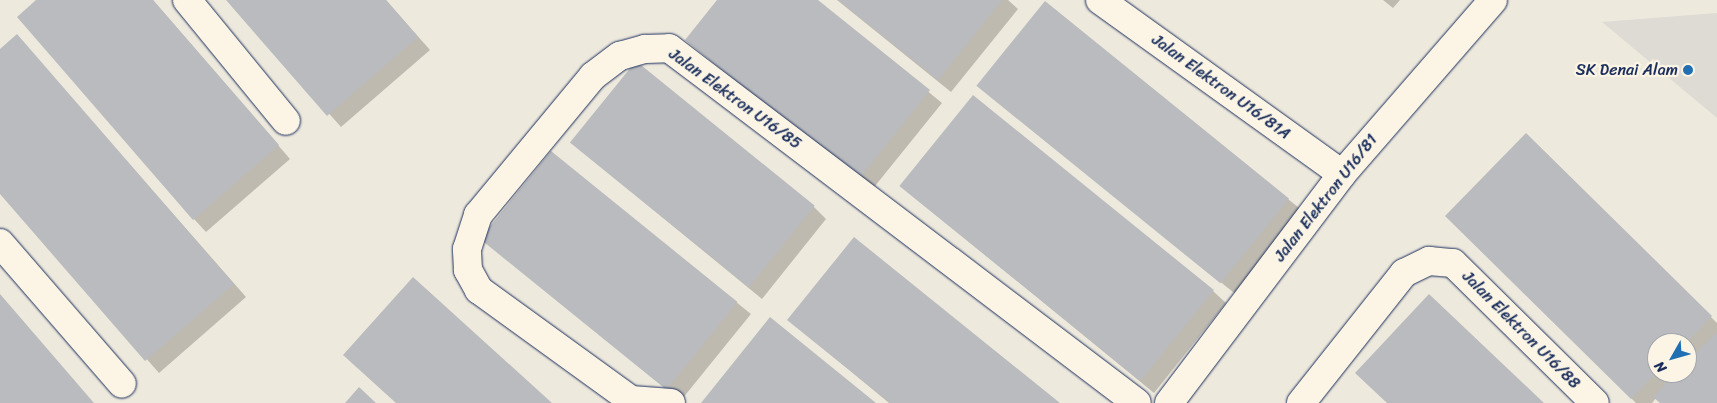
<!DOCTYPE html>
<html>
<head>
<meta charset="utf-8">
<style>
	body { margin:0 }
	#map { position:relative; width:1717px; height:403px; overflow:hidden; background:#eee9dd; font-family:Sriracha,sans-serif }
	div>[style] { position:absolute }
	.built>* { inset:0; background:#dedbd4 }
	.shadow>* { inset:0; background:#0003; transform-origin:0 0 }
	.building>* { inset:0; background:#babbbe; transform-origin:0 0 }
	.roads { filter:drop-shadow(0 0 1px #1b2f5e) drop-shadow(0 0 1px #1b2f5e) }
	.minor>* { height:28px; margin:-14px; padding:0 14px; transform-origin:14px; border-radius:14px; background:#fcf5e5 }
	.tertiary>* { height:28px; margin:-14px; padding:0 14px; transform-origin:14px; border-radius:14px; background:#fcf5e5 }
	.dots>* { width:14px; height:14px; translate:-50% -50%; box-sizing:border-box; border:2px solid #fcf5e5; border-radius:50% }
	span { translate:-50% -50%; white-space:nowrap; text-align:center; line-height:1.15; -webkit-text-stroke:4.5px #fcf5e5; paint-order:stroke }
	.poi-label { font-size:16px; color:#1b2f5e }
	.right { translate:-100% -50%; text-align:right }
	.street-label { font-size:16px; color:#1b2f5e }
	.north { position:absolute; left:1647px; top:333px; width:50px; height:50px; box-sizing:border-box; background:#fcf5e5; border:1px solid #a2a6af; border-radius:50%; rotate:232deg; font-size:14px; font-weight:700; line-height:20px; text-align:center; color:#1b2f5e }
	.north::after { content:''; display:block; margin:auto; width:18px; height:22px; background:#1f6fb2; clip-path:polygon(50% 0,100% 100%,50% 72%,0 100%) }
</style>
</head>
<body>
<div id="map">
	<div class="built">
		<div style="clip-path:polygon(1717px 13px,1717px 118px,1602px 22px)"></div>
	</div>
	<div class="shadow">
		<div style="clip-path:polygon(38px 0,153px 0,290px 159px,206px 232px,194px 219px)"></div>
		<div style="clip-path:polygon(228px 0,386px 0,430px 50px,341px 127px)"></div>
		<div style="clip-path:polygon(719px 0,816px 0,942px 103px,871px 191px,687px 40px)"></div>
		<div style="clip-path:polygon(837px 0,1008px 0,1018px 9px,951px 92px)"></div>
		<div style="clip-path:polygon(1383px 0,1400px 0,1393px 8px)"></div>
		<div style="left:1046px;top:3px;width:330px;height:107px;rotate:39deg"></div>
		<div style="clip-path:polygon(17px 36px,246px 297px,159px 373px,0 192px,0 51px)"></div>
		<div style="clip-path:polygon(evenodd,1526px 135px,1717px 323px,1717px 403px,1661px 403px,1656px 398px,1652px 403px,1636px 403px,1447px 216px,1526px 135px,1657px 343px,1687px 343px,1687px 373px,1657px 373px,1657px 343px)"></div>
		<div style="clip-path:polygon(572px 143px,813px 206px,826px 219px,762px 299px)"></div>
		<div style="left:552px;top:153px;width:256px;height:111px;rotate:39deg"></div>
		<div style="clip-path:polygon(901px 186px,1213px 291px,1226px 303px,1154px 393px)"></div>
		<div style="clip-path:polygon(789px 320px,1058px 403px,889px 403px)"></div>
	</div>
	<div class="building">
		<div style="clip-path:polygon(36px 0,153px 0,279px 145px,193px 220px,17px 17px)"></div>
		<div style="clip-path:polygon(226px 0,386px 0,418px 37px,327px 116px)"></div>
		<div style="clip-path:polygon(717px 0,818px 0,930px 90px,858px 180px,685px 40px)"></div>
		<div style="clip-path:polygon(838px 0,1002px 0,938px 80px)"></div>
		<div style="left:1045px;top:1px;width:314px;height:109px;rotate:39deg"></div>
		<div style="clip-path:polygon(17px 34px,234px 284px,145px 361px,0 194px,0 49px)"></div>
		<div style="left:636px;top:61px;width:230px;height:105px;rotate:39deg"></div>
		<div style="left:973px;top:95px;width:310px;height:117px;rotate:39deg"></div>
		<div style="clip-path:polygon(1526px 133px,1712px 316px,1686px 343px,1657px 343px,1657px 372px,1631px 399px,1445px 216px)"></div>
		<div style="left:551px;top:151px;width:240px;height:113px;rotate:39deg"></div>
		<div style="clip-path:polygon(854px 237px,1060px 403px,890px 403px,787px 320px)"></div>
		<div style="clip-path:polygon(413px 277px,552px 403px,396px 403px,343px 355px)"></div>
		<div style="clip-path:polygon(0 294px,94px 403px,0 403px)"></div>
		<div style="clip-path:polygon(1429px 294px,1544px 403px,1387px 403px,1355px 373px)"></div>
		<div style="clip-path:polygon(770px 317px,876px 403px,701px 403px)"></div>
		<div style="clip-path:polygon(1717px 332px,1717px 403px,1660px 403px,1653px 397px,1676px 373px,1687px 373px,1687px 362px)"></div>
		<div style="clip-path:polygon(359px 387px,376px 403px,345px 403px)"></div>
	</div>
	<div class="roads">
		<div class="minor">
			<div style="left:187px;top:0;width:156px;rotate:50.7deg"></div>
			<div style="left:1100px;top:0;width:298px;rotate:35.7deg"></div>
			<div style="left:0;top:243px;width:186px;rotate:49.1deg"></div>
			<div style="left:671px;top:403px;width:40px;rotate:-175.7deg"></div>
			<div style="left:631px;top:400px;width:188px;rotate:-144.1deg"></div>
			<div style="left:479px;top:290px;width:23px;rotate:-119deg"></div>
			<div style="left:468px;top:270px;width:21px;rotate:-93deg"></div>
			<div style="left:467px;top:249px;width:36px;rotate:-72deg"></div>
			<div style="left:478px;top:215px;width:180px;rotate:-50.4deg"></div>
			<div style="left:593px;top:76px;width:34px;rotate:-37deg"></div>
			<div style="left:620px;top:56px;width:26px;rotate:-16deg"></div>
			<div style="left:645px;top:49px;width:24px;rotate:-2deg"></div>
			<div style="left:669px;top:48px;width:587px;rotate:37.18deg"></div>
			<div style="left:1301px;top:403px;width:166px;rotate:-51.6deg"></div>
			<div style="left:1404px;top:273px;width:28px;rotate:-26deg"></div>
			<div style="left:1429px;top:261px;width:24px;rotate:5deg"></div>
			<div style="left:1453px;top:263px;width:199px;rotate:44.6deg"></div>
		</div>
		<div class="tertiary">
			<div style="left:1169px;top:403px;width:287px;rotate:-52.9deg"></div>
			<div style="left:1342px;top:174px;width:230px;rotate:-49deg"></div>
		</div>
	</div>
	<div class="dots">
		<div style="left:1688px;top:70px;background:#1f6fb2"></div>
	</div>
	<div class="poi-label">
		<span class="right" style="left:1678px;top:70px">SK Denai Alam</span>
	</div>
	<div class="street-label">
		<span style="left:1221px;top:87px;rotate:36deg">Jalan Elektron U16/81A</span>
		<span style="left:735px;top:99px;rotate:36deg">Jalan Elektron U16/85</span>
		<span style="left:1326px;top:198px;rotate:-52deg">Jalan Elektron U16/81</span>
		<span style="left:1521px;top:330px;rotate:45deg">Jalan Elektron U16/88</span>
	</div>
	<div class="north">N</div>
</div>
</body>
</html>
